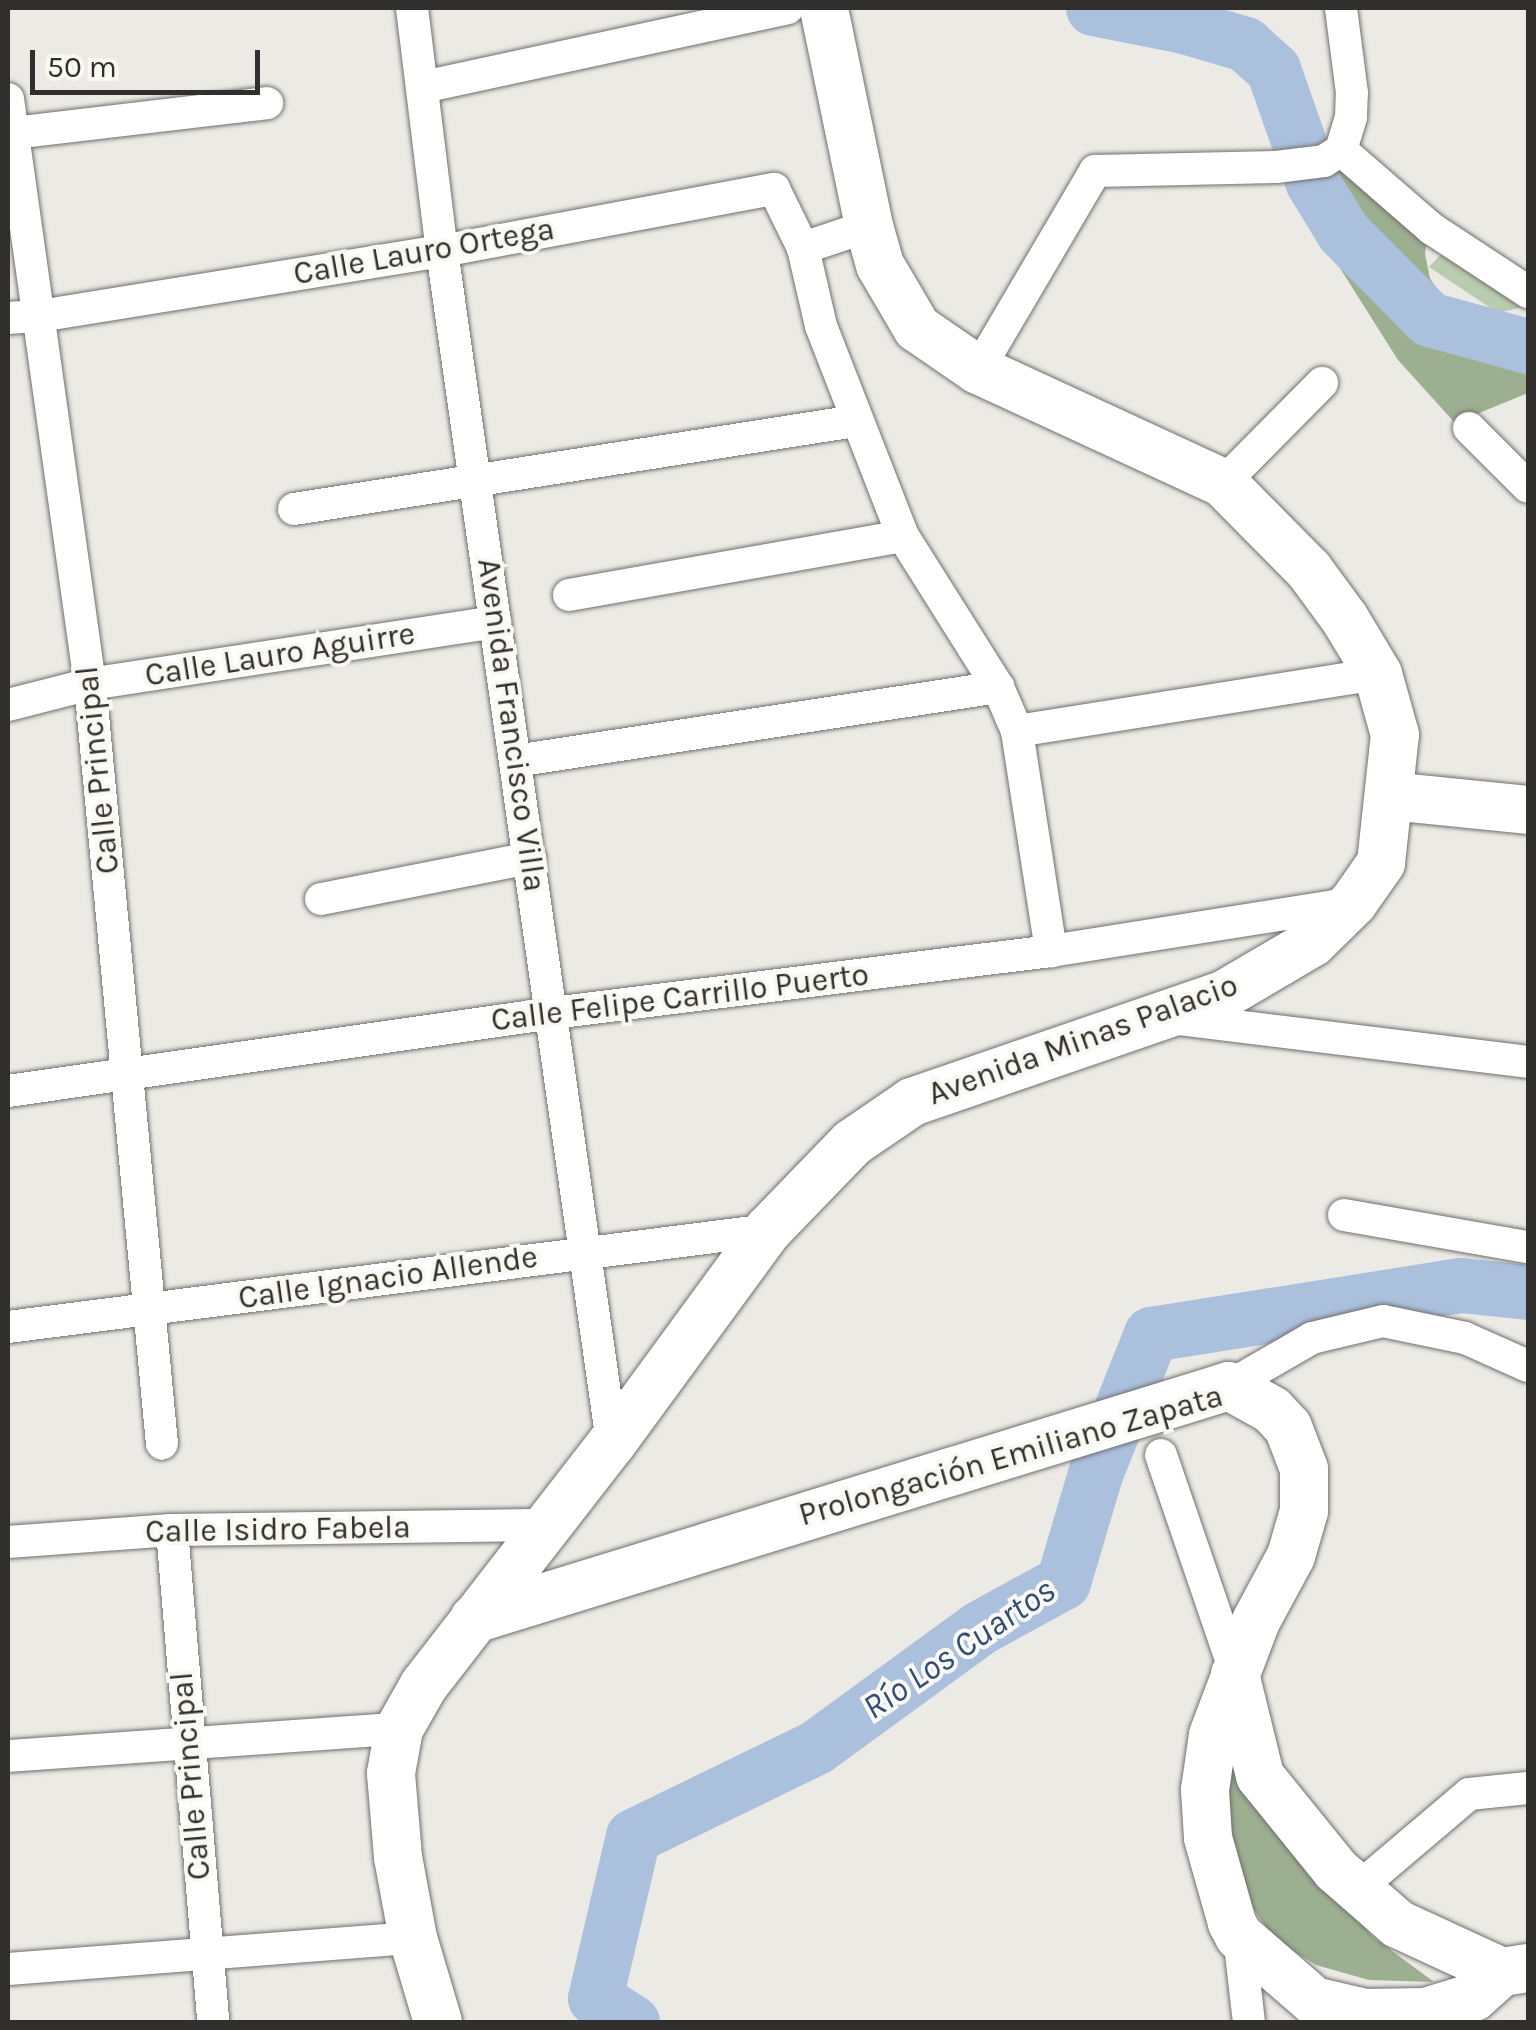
<!DOCTYPE html>
<html>
<head>
<meta charset="utf-8">
<style>
	body { margin:0 }
	#map { position:relative; width:1536px; height:2030px; overflow:hidden; background:#eceae5; font-family:Karla,sans-serif }
	div>[style] { position:absolute }
	.green>* { inset:0; background:#b9ccaf }
	.forest>* { inset:0; background:#9caf91 }
	.river>* { height:55px; margin:-27.5px; padding:0 27.5px; transform-origin:27.5px; border-radius:27.5px; background:#abc0dd }
	.roads { filter:drop-shadow(0 0 2px #706f6b) drop-shadow(0 0 2px #706f6b) }
	.street>* { height:32px; margin:-16px; padding:0 16px; transform-origin:16px; border-radius:16px; background:#fff }
	.secondary>* { height:48px; margin:-24px; padding:0 24px; transform-origin:24px; border-radius:24px; background:#fff }
	span { translate:-50% -50%; white-space:nowrap; text-align:center; line-height:1.15; -webkit-text-stroke:8px #f9f8f3; paint-order:stroke }
	.street-label { font-size:32px; color:#302f2e }
	.water-label { font-size:35px; color:#304d76; font-style:italic }
	.frame { position:absolute; inset:0; border:10px solid #302f2e; pointer-events:none }
	.scale { position:absolute; left:30px; top:50px; width:230px; height:45px; box-sizing:border-box; border:5px solid #302f2e; border-top:0; padding-left:12px; font-size:30px; line-height:35px; white-space:nowrap; color:#302f2e; -webkit-text-stroke:8px #f9f8f3; paint-order:stroke }
</style>
</head>
<body>
<div id="map">
	<div class="green">
		<div style="clip-path:polygon(1451px 244px,1523px 307px,1498px 313px,1429px 267px)"></div>
	</div>
	<div class="forest">
		<div style="clip-path:polygon(1343px 158px,1428px 229px,1425px 254px,1430px 278px,1443px 300px,1483px 320px,1528px 320px,1528px 393px,1455px 423px,1398px 360px,1321px 238px,1301px 191px,1297px 174px)"></div>
		<div style="clip-path:polygon(1232px 1728px,1345px 1904px,1372px 1936px,1434px 1982px,1369px 1980px,1316px 1965px,1274px 1939px,1251px 1905px,1223px 1827px)"></div>
	</div>
	<div class="river">
		<div style="left:1093px;top:8px;width:93px;rotate:11.2deg"></div>
		<div style="left:1184px;top:26px;width:64px;rotate:16.4deg"></div>
		<div style="left:1245px;top:44px;width:38px;rotate:42deg"></div>
		<div style="left:1273px;top:69px;width:121px;rotate:70.7deg"></div>
		<div style="left:1313px;top:183px;width:57px;rotate:58.5deg"></div>
		<div style="left:1343px;top:232px;width:122px;rotate:45.3deg"></div>
		<div style="left:1429px;top:319px;width:103px;rotate:15.3deg"></div>
		<div style="left:632px;top:2022px;width:44px;rotate:-147deg"></div>
		<div style="left:595px;top:1998px;width:166px;rotate:-76.8deg"></div>
		<div style="left:633px;top:1836px;width:203px;rotate:-25.9deg"></div>
		<div style="left:816px;top:1747px;width:202px;rotate:-36.1deg"></div>
		<div style="left:979px;top:1628px;width:96px;rotate:-28.7deg"></div>
		<div style="left:1063px;top:1582px;width:113px;rotate:-73.5deg"></div>
		<div style="left:1095px;top:1474px;width:151px;rotate:-68.2deg"></div>
		<div style="left:1151px;top:1334px;width:313px;rotate:-9deg"></div>
		<div style="left:1460px;top:1285px;width:68px;rotate:5.9deg"></div>
	</div>
	<div class="roads">
		<div class="street">
			<div style="left:412px;top:8px;width:245px;rotate:83deg"></div>
			<div style="left:442px;top:251px;width:1204px;rotate:81.88deg"></div>
			<div style="left:423px;top:87px;width:373px;rotate:-12.2deg"></div>
			<div style="left:8px;top:99px;width:591px;rotate:82.02deg"></div>
			<div style="left:90px;top:684px;width:763px;rotate:84.59deg"></div>
			<div style="left:13px;top:133px;width:256px;rotate:-6.7deg"></div>
			<div style="left:1341px;top:150px;width:121px;rotate:41deg"></div>
			<div style="left:1432px;top:229px;width:115px;rotate:33.3deg"></div>
			<div style="left:1341px;top:150px;width:34px;rotate:-73deg"></div>
			<div style="left:1351px;top:117px;width:24px;rotate:-88deg"></div>
			<div style="left:1352px;top:93px;width:86px;rotate:-97.4deg"></div>
			<div style="left:869px;top:226px;width:70px;rotate:161.6deg"></div>
			<div style="left:803px;top:248px;width:80px;rotate:77deg"></div>
			<div style="left:821px;top:326px;width:225px;rotate:68.7deg"></div>
			<div style="left:903px;top:536px;width:178px;rotate:57.8deg"></div>
			<div style="left:998px;top:687px;width:48px;rotate:66.6deg"></div>
			<div style="left:1017px;top:731px;width:223px;rotate:81.2deg"></div>
			<div style="left:8px;top:318px;width:32px;rotate:-4deg"></div>
			<div style="left:40px;top:316px;width:407px;rotate:-9.2deg"></div>
			<div style="left:442px;top:251px;width:338px;rotate:-10.6deg"></div>
			<div style="left:774px;top:189px;width:66px;rotate:63.8deg"></div>
			<div style="left:978px;top:370px;width:231px;rotate:-59.5deg"></div>
			<div style="left:1095px;top:171px;width:181px;rotate:-1.3deg"></div>
			<div style="left:1276px;top:167px;width:48px;rotate:-7.1deg"></div>
			<div style="left:1324px;top:161px;width:20px;rotate:-33deg"></div>
			<div style="left:1469px;top:428px;width:83px;rotate:45deg"></div>
			<div style="left:1223px;top:483px;width:141px;rotate:-45.3deg"></div>
			<div style="left:294px;top:509px;width:568px;rotate:-8.91deg"></div>
			<div style="left:569px;top:595px;width:339px;rotate:-10deg"></div>
			<div style="left:8px;top:705px;width:85px;rotate:-14.4deg"></div>
			<div style="left:90px;top:684px;width:410px;rotate:-8.7deg"></div>
			<div style="left:1017px;top:731px;width:365px;rotate:-9deg"></div>
			<div style="left:515px;top:761px;width:489px;rotate:-8.7deg"></div>
			<div style="left:321px;top:899px;width:213px;rotate:-11.1deg"></div>
			<div style="left:1171px;top:1018px;width:360px;rotate:7deg"></div>
			<div style="left:8px;top:1091px;width:551px;rotate:-8.14deg"></div>
			<div style="left:553px;top:1013px;width:502px;rotate:-7.1deg"></div>
			<div style="left:1051px;top:951px;width:306px;rotate:-9deg"></div>
			<div style="left:1344px;top:1215px;width:187px;rotate:9.9deg"></div>
			<div style="left:8px;top:1327px;width:766px;rotate:-7.27deg"></div>
			<div style="left:1229px;top:1386px;width:96px;rotate:-30deg"></div>
			<div style="left:1312px;top:1338px;width:73px;rotate:-13.5deg"></div>
			<div style="left:1383px;top:1321px;width:84px;rotate:11.7deg"></div>
			<div style="left:1465px;top:1338px;width:69px;rotate:24deg"></div>
			<div style="left:1161px;top:1455px;width:228px;rotate:71.1deg"></div>
			<div style="left:172px;top:1530px;width:494px;rotate:85.2deg"></div>
			<div style="left:8px;top:1542px;width:164px;rotate:-4.2deg"></div>
			<div style="left:172px;top:1530px;width:376px;rotate:-0.8deg"></div>
			<div style="left:8px;top:1756px;width:392px;rotate:-4deg"></div>
			<div style="left:1356px;top:1890px;width:148px;rotate:-40.3deg"></div>
			<div style="left:1469px;top:1794px;width:59px;rotate:-5.8deg"></div>
			<div style="left:1239px;top:1936px;width:87px;rotate:83.4deg"></div>
			<div style="left:8px;top:1969px;width:406px;rotate:-4.4deg"></div>
		</div>
		<div class="secondary">
			<div style="left:1390px;top:796px;width:139px;rotate:5.8deg"></div>
			<div style="left:474px;top:1619px;width:790px;rotate:-17.15deg"></div>
			<div style="left:1229px;top:1386px;width:49px;rotate:29.2deg"></div>
			<div style="left:1272px;top:1410px;width:23px;rotate:47deg"></div>
			<div style="left:1288px;top:1427px;width:45px;rotate:69.1deg"></div>
			<div style="left:1304px;top:1469px;width:42px;rotate:90deg"></div>
			<div style="left:1304px;top:1511px;width:47px;rotate:106.1deg"></div>
			<div style="left:1291px;top:1556px;width:74px;rotate:118.3deg"></div>
			<div style="left:1256px;top:1621px;width:122px;rotate:110.7deg"></div>
			<div style="left:1213px;top:1735px;width:56px;rotate:98.3deg"></div>
			<div style="left:1205px;top:1790px;width:48px;rotate:86.4deg"></div>
			<div style="left:1208px;top:1838px;width:88px;rotate:74.2deg"></div>
			<div style="left:1232px;top:1923px;width:15px;rotate:62deg"></div>
			<div style="left:1239px;top:1936px;width:99px;rotate:40.9deg"></div>
			<div style="left:1314px;top:2001px;width:52px;rotate:13.2deg"></div>
			<div style="left:1365px;top:2013px;width:61px;rotate:-0.9deg"></div>
			<div style="left:1426px;top:2012px;width:50px;rotate:-17.4deg"></div>
			<div style="left:1474px;top:1997px;width:38px;rotate:-42deg"></div>
			<div style="left:1502px;top:1972px;width:26px;rotate:-9deg"></div>
			<div style="left:1235px;top:1674px;width:105px;rotate:76.2deg"></div>
			<div style="left:1260px;top:1776px;width:121px;rotate:51deg"></div>
			<div style="left:1336px;top:1870px;width:82px;rotate:41.1deg"></div>
			<div style="left:1398px;top:1924px;width:115px;rotate:24.8deg"></div>
			<div style="left:438px;top:2022px;width:88px;rotate:-106.6deg"></div>
			<div style="left:413px;top:1938px;width:82px;rotate:-100.5deg"></div>
			<div style="left:398px;top:1857px;width:84px;rotate:-94.8deg"></div>
			<div style="left:391px;top:1773px;width:45px;rotate:-79.7deg"></div>
			<div style="left:399px;top:1729px;width:51px;rotate:-60.4deg"></div>
			<div style="left:424px;top:1685px;width:306px;rotate:-52.2deg"></div>
			<div style="left:612px;top:1443px;width:264px;rotate:-53.8deg"></div>
			<div style="left:768px;top:1230px;width:121px;rotate:-46deg"></div>
			<div style="left:852px;top:1143px;width:73px;rotate:-34.3deg"></div>
			<div style="left:912px;top:1102px;width:331px;rotate:-19deg"></div>
			<div style="left:1225px;top:994px;width:101px;rotate:-30.4deg"></div>
			<div style="left:1312px;top:943px;width:57px;rotate:-44.3deg"></div>
			<div style="left:1353px;top:903px;width:49px;rotate:-55deg"></div>
			<div style="left:1381px;top:863px;width:129px;rotate:-83.8deg"></div>
			<div style="left:1395px;top:735px;width:63px;rotate:-105.6deg"></div>
			<div style="left:1378px;top:674px;width:64px;rotate:-121deg"></div>
			<div style="left:1345px;top:619px;width:61px;rotate:-126.3deg"></div>
			<div style="left:1309px;top:570px;width:122px;rotate:-134.7deg"></div>
			<div style="left:1223px;top:483px;width:270px;rotate:-155.2deg"></div>
			<div style="left:978px;top:370px;width:74px;rotate:-145.5deg"></div>
			<div style="left:917px;top:328px;width:73px;rotate:-120.4deg"></div>
			<div style="left:880px;top:265px;width:41px;rotate:-105.8deg"></div>
			<div style="left:869px;top:226px;width:223px;rotate:-101.7deg"></div>
		</div>
	</div>
	<div class="street-label">
		<span style="left:424px;top:252px;rotate:-10deg">Calle Lauro Ortega</span>
		<span style="left:280px;top:655px;rotate:-9deg">Calle Lauro Aguirre</span>
		<span style="left:511px;top:725px;rotate:82deg">Avenida Francisco Villa</span>
		<span style="left:98px;top:770px;rotate:-96deg">Calle Principal</span>
		<span style="left:680px;top:998px;rotate:-7deg">Calle Felipe Carrillo Puerto</span>
		<span style="left:1083px;top:1040px;rotate:-20deg">Avenida Minas Palacio</span>
		<span style="left:388px;top:1278px;rotate:-8deg">Calle Ignacio Allende</span>
		<span style="left:1011px;top:1456px;rotate:-16deg">Prolongación Emiliano Zapata</span>
		<span style="left:278px;top:1530px;rotate:-1deg">Calle Isidro Fabela</span>
		<span style="left:191px;top:1776px;rotate:-95deg">Calle Principal</span>
	</div>
	<div class="water-label">
		<span style="left:959px;top:1649px;rotate:-34deg">Río Los Cuartos</span>
	</div>
	<div class="frame"></div>
	<div class="scale">50 m</div>
</div>
</body>
</html>
